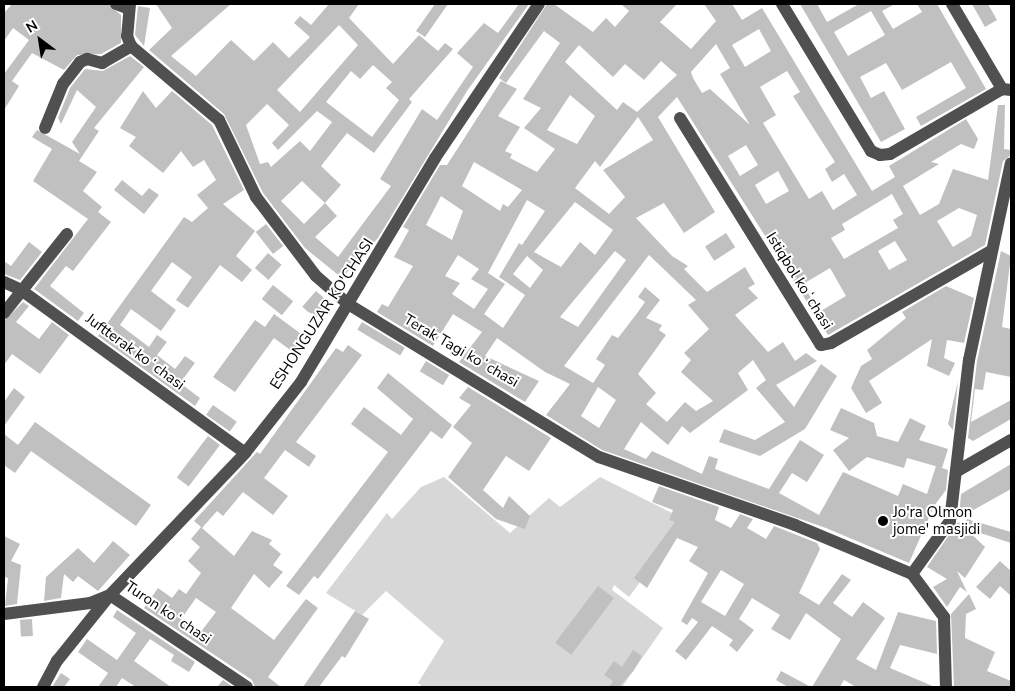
<!DOCTYPE html>
<html>
<head>
<meta charset="utf-8">
<style>
	body { margin:0 }
	#map { position:relative; width:1015px; height:691px; overflow:hidden; background:#fff; font-family:"Nunito Sans",sans-serif }
	div>[style] { position:absolute }
	.green>* { inset:0; background:#d7d7d7 }
	.building>* { inset:0; background:#c0c0c0; transform-origin:0 0 }
	.minor>* { height:12px; margin:-6px; padding:0 6px; transform-origin:6px; border-radius:6px; background:#505050 }
	.dots>* { width:14px; height:14px; translate:-50% -50%; box-sizing:border-box; border:2px solid #fff; border-radius:50% }
	span { translate:-50% -50%; white-space:nowrap; text-align:center; line-height:1.15; -webkit-text-stroke:4px #fff; paint-order:stroke }
	.street-label { font-size:15px; color:#000 }
	.poi-label { font-size:15px; color:#000 }
	.left { translate:0 -50%; text-align:left }
	.frame { position:absolute; inset:0; border:5px solid #000; pointer-events:none }
	.north { position:absolute; left:15px; top:15px; width:50px; height:50px; -webkit-text-stroke:4px #fff; paint-order:stroke; rotate:329deg; font-size:14px; font-weight:700; line-height:20px; text-align:center; color:#000 }
	.north::after { content:''; display:block; margin:auto; width:18px; height:22px; background:#000; clip-path:polygon(50% 0,100% 100%,50% 72%,0 100%) }
</style>
</head>
<body>
<div id="map">
	<div class="green">
		<div style="clip-path:polygon(444px 477px,510px 533px,549px 498px,560px 507px,600px 477px,686px 520px,629px 597px,614px 585px,612px 590px,663px 628px,622px 687px,423px 687px,418px 683px,444px 641px,386px 591px,362px 615px,326px 593px,387px 513px,392px 519px,421px 487px)"></div>
	</div>
	<div class="building">
		<div style="clip-path:polygon(12px 4px,108px 4px,121px 15px,121px 43px,101px 54px,77px 55px,64px 70px,32px 53px,12px 81px,19px 86px,4px 110px,4px 74px,29px 40px,13px 28px,4px 41px,4px 13px)"></div>
		<div style="clip-path:polygon(evenodd,156px 4px,231px 4px,171px 56px,196px 76px,231px 40px,254px 61px,273px 42px,289px 58px,310px 37px,294px 23px,300px 16px,311px 25px,329px 4px,359px 4px,349px 18px,393px 64px,419px 35px,438px 51px,445px 43px,453px 49px,409px 99px,412px 102px,374px 153px,347px 133px,321px 166px,341px 185px,325px 203px,302px 181px,281px 201px,304px 224px,325px 203px,337px 216px,315px 237px,338px 257px,391px 186px,380px 179px,422px 109px,437px 120px,473px 67px,457px 53px,484px 23px,498px 33px,519px 4px,529px 4px,467px 91px,378px 238px,342px 278px,305px 248px,263px 193px,224px 114px,149px 50px,172px 28px,156px 4px,339px 25px,358px 45px,300px 112px,277px 90px,339px 25px,156px 4px,373px 65px,392px 82px,386px 88px,399px 100px,372px 137px,326px 102px,351px 71px,360px 79px,373px 65px,156px 4px,267px 104px,289px 125px,272px 143px,278px 150px,317px 111px,332px 122px,310px 151px,300px 141px,271px 167px,268px 162px,260px 164px,246px 125px,267px 104px)"></div>
		<div style="clip-path:polygon(435px 4px,448px 4px,425px 37px,416px 31px)"></div>
		<div style="clip-path:polygon(evenodd,547px 4px,554px 4px,593px 32px,606px 18px,615px 27px,629px 11px,621px 4px,677px 4px,660px 22px,691px 49px,716px 21px,704px 4px,732px 4px,742px 20px,762px 8px,872px 191px,895px 177px,889px 166px,966px 119px,978px 139px,974px 149px,961px 144px,931px 162px,939px 164px,903px 186px,920px 215px,939px 204px,953px 169px,988px 180px,998px 105px,1005px 105px,1004px 149px,1011px 150px,1011px 155px,1003px 161px,985px 245px,828px 335px,677px 97px,658px 117px,715px 212px,684px 233px,664px 203px,636px 218px,672px 256px,688px 266px,684px 269px,707px 292px,745px 267px,755px 284px,748px 288px,758px 298px,735px 315px,768px 352px,783px 342px,795px 361px,806px 353px,817px 361px,776px 385px,794px 407px,821px 364px,837px 376px,805px 429px,760px 456px,719px 442px,724px 429px,755px 440px,785px 422px,756px 388px,766px 380px,753px 360px,738px 373px,748px 390px,690px 433px,682px 426px,668px 445px,641px 422px,624px 449px,646px 459px,652px 451px,702px 474px,709px 456px,718px 459px,715px 469px,769px 489px,800px 440px,824px 455px,807px 482px,792px 473px,779px 493px,819px 515px,843px 472px,898px 496px,903px 484px,927px 494px,936px 466px,948px 470px,946px 490px,934px 506px,909px 563px,826px 528px,602px 450px,546px 415px,570px 384px,545px 372px,497px 338px,485px 356px,539px 381px,525px 402px,459px 362px,482px 332px,453px 314px,433px 346px,377px 312px,382px 304px,388px 307px,413px 266px,394px 257px,409px 230px,403px 227px,440px 165px,447px 165px,501px 81px,517px 89px,498px 116px,520px 127px,505px 151px,512px 154px,510px 158px,537px 172px,555px 149px,524px 128px,541px 108px,523px 99px,560px 43px,544px 31px,506px 83px,499px 78px,547px 4px,759px 29px,771px 51px,745px 67px,732px 45px,759px 29px,547px 4px,716px 44px,730px 68px,720px 74px,750px 125px,710px 89px,702px 93px,693px 78px,691px 72px,716px 44px,547px 4px,579px 45px,613px 77px,625px 64px,644px 80px,661px 61px,677px 75px,637px 112px,623px 102px,617px 110px,565px 62px,579px 45px,547px 4px,787px 71px,800px 92px,793px 96px,835px 162px,825px 169px,832px 182px,844px 174px,857px 195px,833px 210px,822px 191px,809px 199px,763px 123px,776px 115px,760px 87px,787px 71px,547px 4px,570px 95px,595px 116px,577px 144px,547px 130px,570px 95px,547px 4px,638px 117px,653px 140px,603px 170px,625px 197px,609px 214px,575px 188px,595px 161px,600px 167px,638px 117px,547px 4px,746px 145px,758px 165px,740px 176px,728px 156px,746px 145px,547px 4px,474px 162px,522px 190px,508px 207px,503px 204px,500px 211px,462px 186px,474px 162px,547px 4px,778px 171px,789px 191px,766px 204px,755px 185px,778px 171px,547px 4px,892px 194px,903px 214px,893px 220px,898px 228px,844px 259px,831px 238px,845px 230px,842px 224px,892px 194px,547px 4px,441px 196px,463px 211px,452px 240px,426px 225px,441px 196px,547px 4px,527px 200px,545px 211px,522px 245px,519px 243px,499px 277px,525px 295px,503px 328px,484px 314px,505px 284px,488px 273px,527px 200px,547px 4px,575px 202px,613px 230px,595px 255px,580px 242px,561px 267px,534px 252px,575px 202px,547px 4px,959px 208px,977px 215px,971px 236px,953px 247px,937px 221px,959px 208px,547px 4px,895px 241px,907px 260px,889px 270px,878px 251px,895px 241px,547px 4px,615px 251px,626px 260px,578px 327px,560px 317px,615px 251px,547px 4px,458px 255px,479px 269px,471px 279px,488px 289px,474px 309px,452px 294px,460px 283px,445px 276px,458px 255px,547px 4px,649px 255px,696px 300px,688px 305px,709px 329px,684px 353px,691px 360px,681px 372px,713px 401px,696px 411px,685px 402px,667px 422px,646px 404px,656px 393px,638px 374px,666px 335px,659px 330px,662px 325px,646px 318px,660px 300px,645px 287px,638px 297px,645px 302px,635px 316px,618px 338px,612px 335px,596px 359px,605px 365px,593px 383px,564px 366px,649px 255px,547px 4px,527px 256px,543px 270px,530px 288px,513px 274px,527px 256px,547px 4px,830px 268px,846px 296px,819px 312px,803px 284px,830px 268px,547px 4px,598px 387px,616px 400px,599px 428px,581px 416px,598px 387px)"></div>
		<div style="clip-path:polygon(evenodd,800px 4px,817px 4px,827px 22px,859px 4px,895px 4px,882px 11px,893px 29px,922px 12px,917px 4px,937px 4px,986px 89px,921px 126px,916px 117px,966px 88px,951px 62px,902px 90px,886px 63px,860px 77px,871px 98px,884px 91px,905px 129px,881px 142px,800px 4px,871px 11px,885px 35px,848px 56px,834px 32px,871px 11px)"></div>
		<div style="clip-path:polygon(972px 4px,988px 4px,997px 20px,985px 27px)"></div>
		<div style="clip-path:polygon(138px 6px,150px 8px,144px 46px,135px 35px)"></div>
		<div style="clip-path:polygon(130px 56px,144px 67px,94px 128px,99px 131px,79px 161px,97px 172px,83px 191px,102px 207px,98px 212px,111px 222px,73px 271px,66px 266px,50px 286px,84px 313px,78px 321px,34px 289px,88px 219px,33px 181px,52px 149px,32px 137px,37px 130px,80px 154px,72px 142px,96px 107px,77px 90px,61px 124px,58px 118px,70px 88px,85px 69px,103px 71px)"></div>
		<div style="clip-path:polygon(143px 91px,156px 108px,172px 91px,212px 125px,244px 190px,223px 204px,255px 231px,236px 256px,252px 270px,242px 282px,220px 265px,188px 308px,176px 300px,192px 277px,172px 262px,151px 291px,176px 310px,161px 331px,131px 309px,120px 325px,149px 347px,157px 335px,167px 342px,157px 355px,175px 369px,185px 356px,195px 363px,180px 383px,200px 398px,195px 406px,98px 336px,184px 217px,192px 222px,208px 208px,197px 195px,216px 180px,204px 160px,193px 167px,181px 151px,163px 173px,129px 146px,136px 137px,120px 128px)"></div>
		<div style="clip-path:polygon(122px 180px,142px 196px,149px 188px,159px 195px,144px 214px,114px 190px)"></div>
		<div style="left:266px;top:224px;width:28px;height:13px;rotate:52deg"></div>
		<div style="left:726px;top:233px;width:17px;height:25px;rotate:57deg"></div>
		<div style="clip-path:polygon(29px 242px,42px 252px,20px 280px,4px 274px,4px 261px,11px 266px)"></div>
		<div style="clip-path:polygon(1001px 251px,1011px 256px,1002px 327px,1011px 329px,1011px 377px,986px 372px,983px 390px,975px 389px,971px 422px,1011px 400px,1011px 419px,973px 441px,968px 438px,977px 361px)"></div>
		<div style="left:268px;top:253px;width:18px;height:20px;rotate:41deg"></div>
		<div style="left:273px;top:285px;width:26px;height:18px;rotate:39deg"></div>
		<div style="clip-path:polygon(946px 286px,974px 298px,964px 343px,947px 340px,944px 358px,955px 363px,949px 376px,927px 366px,932px 339px,869px 381px,882px 403px,866px 413px,851px 388px,861px 366px,872px 359px,867px 350px,906px 318px,902px 312px)"></div>
		<div style="left:316px;top:291px;width:18px;height:21px;rotate:41deg"></div>
		<div style="clip-path:polygon(23px 302px,29px 306px,16px 322px,39px 339px,52px 322px,69px 335px,40px 374px,12px 354px,4px 365px,4px 321px)"></div>
		<div style="clip-path:polygon(274px 314px,308px 339px,297px 355px,274px 338px,235px 392px,213px 377px,255px 320px,265px 327px)"></div>
		<div style="left:362px;top:322px;width:50px;height:9px;rotate:31deg"></div>
		<div style="clip-path:polygon(evenodd,348px 345px,362px 355px,296px 442px,316px 456px,309px 467px,285px 450px,264px 478px,288px 496px,273px 515px,243px 492px,223px 516px,217px 511px,202px 528px,234px 556px,252px 531px,272px 540px,269px 544px,281px 554px,273px 565px,283px 572px,269px 588px,254px 574px,231px 608px,274px 640px,306px 599px,318px 608px,268px 677px,281px 687px,255px 687px,252px 680px,144px 608px,158px 588px,172px 598px,179px 589px,186px 594px,201px 573px,188px 561px,200px 547px,191px 539px,201px 527px,194px 521px,257px 452px,260px 454px,336px 348px,343px 352px,348px 345px,196px 598px,216px 612px,200px 633px,181px 619px,196px 598px)"></div>
		<div style="left:426px;top:361px;width:27px;height:12px;rotate:31deg"></div>
		<div style="clip-path:polygon(388px 373px,452px 425px,442px 439px,431px 431px,318px 579px,314px 576px,299px 595px,286px 586px,388px 452px,351px 424px,364px 407px,401px 435px,413px 419px,377px 388px)"></div>
		<div style="clip-path:polygon(958px 381px,953px 430px,948px 424px)"></div>
		<div style="clip-path:polygon(468px 387px,551px 438px,529px 471px,506px 456px,483px 490px,503px 508px,509px 496px,530px 516px,525px 529px,496px 519px,448px 477px,472px 443px,453px 427px,471px 405px,459px 398px)"></div>
		<div style="clip-path:polygon(14px 388px,25px 397px,4px 426px,4px 402px)"></div>
		<div style="left:213px;top:405px;width:29px;height:12px;rotate:35deg"></div>
		<div style="clip-path:polygon(841px 408px,874px 423px,877px 436px,898px 442px,910px 418px,926px 426px,919px 440px,948px 449px,942px 468px,907px 458px,904px 468px,867px 457px,849px 471px,833px 450px,849px 438px,830px 430px)"></div>
		<div style="clip-path:polygon(35px 422px,151px 505px,136px 526px,31px 451px,15px 473px,4px 465px,4px 434px,18px 445px)"></div>
		<div style="left:208px;top:436px;width:15px;height:52px;rotate:37deg"></div>
		<div style="clip-path:polygon(1011px 464px,1011px 489px,959px 518px,961px 494px)"></div>
		<div style="clip-path:polygon(evenodd,659px 486px,719px 507px,715px 520px,731px 528px,740px 514px,753px 519px,747px 528px,766px 539px,774px 526px,817px 543px,820px 549px,799px 593px,819px 605px,842px 574px,851px 580px,833px 603px,852px 617px,863px 602px,885px 618px,856px 659px,876px 670px,898px 612px,936px 621px,937px 654px,900px 645px,890px 668px,935px 687px,856px 687px,844px 680px,840px 687px,812px 687px,841px 639px,806px 613px,790px 640px,771px 629px,780px 615px,752px 598px,739px 619px,754px 630px,737px 652px,729px 645px,733px 640px,712px 626px,686px 660px,675px 651px,698px 622px,692px 618px,687px 625px,681px 621px,708px 573px,689px 561px,698px 547px,677px 538px,647px 588px,634px 578px,675px 522px,669px 520px,673px 510px,652px 502px,659px 486px,721px 570px,744px 584px,725px 616px,701px 602px,721px 570px)"></div>
		<div style="clip-path:polygon(967px 519px,1011px 532px,1011px 543px,965px 528px,985px 547px,965px 578px,957px 571px,967px 592px,960px 587px,947px 607px,933px 587px,947px 579px,927px 567px,958px 522px,964px 528px)"></div>
		<div style="clip-path:polygon(4px 536px,20px 544px,11px 561px,21px 565px,17px 604px,5px 606px,8px 578px,4px 577px)"></div>
		<div style="clip-path:polygon(113px 541px,130px 555px,98px 591px,78px 576px,73px 582px,64px 574px,61px 598px,44px 601px,46px 577px,78px 548px,94px 563px)"></div>
		<div style="clip-path:polygon(1000px 561px,1011px 571px,1011px 596px,1000px 586px,990px 599px,976px 587px)"></div>
		<div style="left:598px;top:586px;width:20px;height:71px;rotate:37deg"></div>
		<div style="clip-path:polygon(969px 594px,976px 609px,966px 614px,965px 638px,995px 652px,987px 671px,1011px 681px,1011px 687px,954px 687px,951px 614px)"></div>
		<div style="clip-path:polygon(117px 610px,195px 662px,189px 672px,171px 661px,174px 655px,150px 639px,134px 661px,171px 687px,136px 687px,122px 678px,116px 687px,98px 687px,108px 673px,78px 652px,87px 639px,117px 660px,136px 633px,113px 617px)"></div>
		<div style="clip-path:polygon(355px 611px,369px 619px,345px 658px,342px 656px,319px 687px,303px 687px)"></div>
		<div style="left:32px;top:619px;width:17px;height:12px;rotate:87deg"></div>
		<div style="clip-path:polygon(633px 650px,642px 656px,634px 670px,619px 687px,609px 687px,613px 681px,604px 675px,614px 661px,622px 667px)"></div>
		<div style="clip-path:polygon(781px 671px,811px 687px,788px 687px,776px 680px)"></div>
		<div style="clip-path:polygon(61px 673px,70px 679px,64px 687px,52px 687px)"></div>
		<div style="clip-path:polygon(223px 680px,233px 687px,217px 687px)"></div>
	</div>
	<div class="minor">
		<div style="left:116px;top:4px;width:14px;rotate:21deg"></div>
		<div style="left:130px;top:4px;width:32px;rotate:95deg"></div>
		<div style="left:127px;top:36px;width:11px;rotate:68deg"></div>
		<div style="left:131px;top:46px;width:115px;rotate:40.1deg"></div>
		<div style="left:219px;top:120px;width:85px;rotate:64.3deg"></div>
		<div style="left:256px;top:197px;width:99px;rotate:52.8deg"></div>
		<div style="left:316px;top:276px;width:43px;rotate:41.2deg"></div>
		<div style="left:348px;top:304px;width:294px;rotate:31.4deg"></div>
		<div style="left:599px;top:457px;width:207px;rotate:19.1deg"></div>
		<div style="left:795px;top:525px;width:127px;rotate:22.7deg"></div>
		<div style="left:782px;top:4px;width:172px;rotate:58.8deg"></div>
		<div style="left:871px;top:151px;width:10px;rotate:24deg"></div>
		<div style="left:880px;top:155px;width:10px;rotate:-6deg"></div>
		<div style="left:890px;top:154px;width:129px;rotate:-30.1deg"></div>
		<div style="left:1002px;top:89px;width:9px;rotate:6deg"></div>
		<div style="left:952px;top:4px;width:99px;rotate:59.5deg"></div>
		<div style="left:680px;top:118px;width:267px;rotate:58.2deg"></div>
		<div style="left:821px;top:345px;width:10px;rotate:-11deg"></div>
		<div style="left:831px;top:343px;width:185px;rotate:-29.9deg"></div>
		<div style="left:45px;top:128px;width:48px;rotate:-67.8deg"></div>
		<div style="left:63px;top:84px;width:28px;rotate:-52deg"></div>
		<div style="left:80px;top:62px;width:8px;rotate:-23deg"></div>
		<div style="left:87px;top:59px;width:16px;rotate:15deg"></div>
		<div style="left:102px;top:63px;width:34px;rotate:-30deg"></div>
		<div style="left:4px;top:282px;width:19px;rotate:25deg"></div>
		<div style="left:21px;top:290px;width:277px;rotate:36deg"></div>
		<div style="left:4px;top:313px;width:101px;rotate:-51.4deg"></div>
		<div style="left:959px;top:470px;width:60px;rotate:-30deg"></div>
		<div style="left:912px;top:574px;width:65px;rotate:-54.4deg"></div>
		<div style="left:950px;top:521px;width:162px;rotate:-83.3deg"></div>
		<div style="left:969px;top:360px;width:201px;rotate:-78deg"></div>
		<div style="left:912px;top:574px;width:54px;rotate:53.3deg"></div>
		<div style="left:944px;top:617px;width:70px;rotate:88.4deg"></div>
		<div style="left:4px;top:614px;width:87px;rotate:-7.3deg"></div>
		<div style="left:90px;top:603px;width:22px;rotate:-22deg"></div>
		<div style="left:110px;top:595px;width:165px;rotate:33.9deg"></div>
		<div style="left:43px;top:687px;width:30px;rotate:-62deg"></div>
		<div style="left:57px;top:661px;width:85px;rotate:-51.2deg"></div>
		<div style="left:110px;top:595px;width:196px;rotate:-46.4deg"></div>
		<div style="left:245px;top:453px;width:90px;rotate:-51.7deg"></div>
		<div style="left:301px;top:382px;width:261px;rotate:-59.1deg"></div>
		<div style="left:435px;top:158px;width:186px;rotate:-56deg"></div>
	</div>
	<div class="dots">
		<div style="left:883px;top:521px;background:#000"></div>
	</div>
	<div class="street-label">
		<span style="left:799px;top:281px;rotate:58deg">Istiqbol koʻchasi</span>
		<span style="left:322px;top:314px;rotate:-57deg">ESHONGUZAR KO'CHASI</span>
		<span style="left:461px;top:351px;rotate:30deg">Terak Tagi koʻchasi</span>
		<span style="left:135px;top:352px;rotate:36deg">Juftterak koʻchasi</span>
		<span style="left:168px;top:613px;rotate:34deg">Turon koʻchasi</span>
	</div>
	<div class="poi-label">
		<span class="left" style="left:893px;top:521px">Jo'ra Olmon<br>jome' masjidi</span>
	</div>
	<div class="frame"></div>
	<div class="north">N</div>
</div>
</body>
</html>
